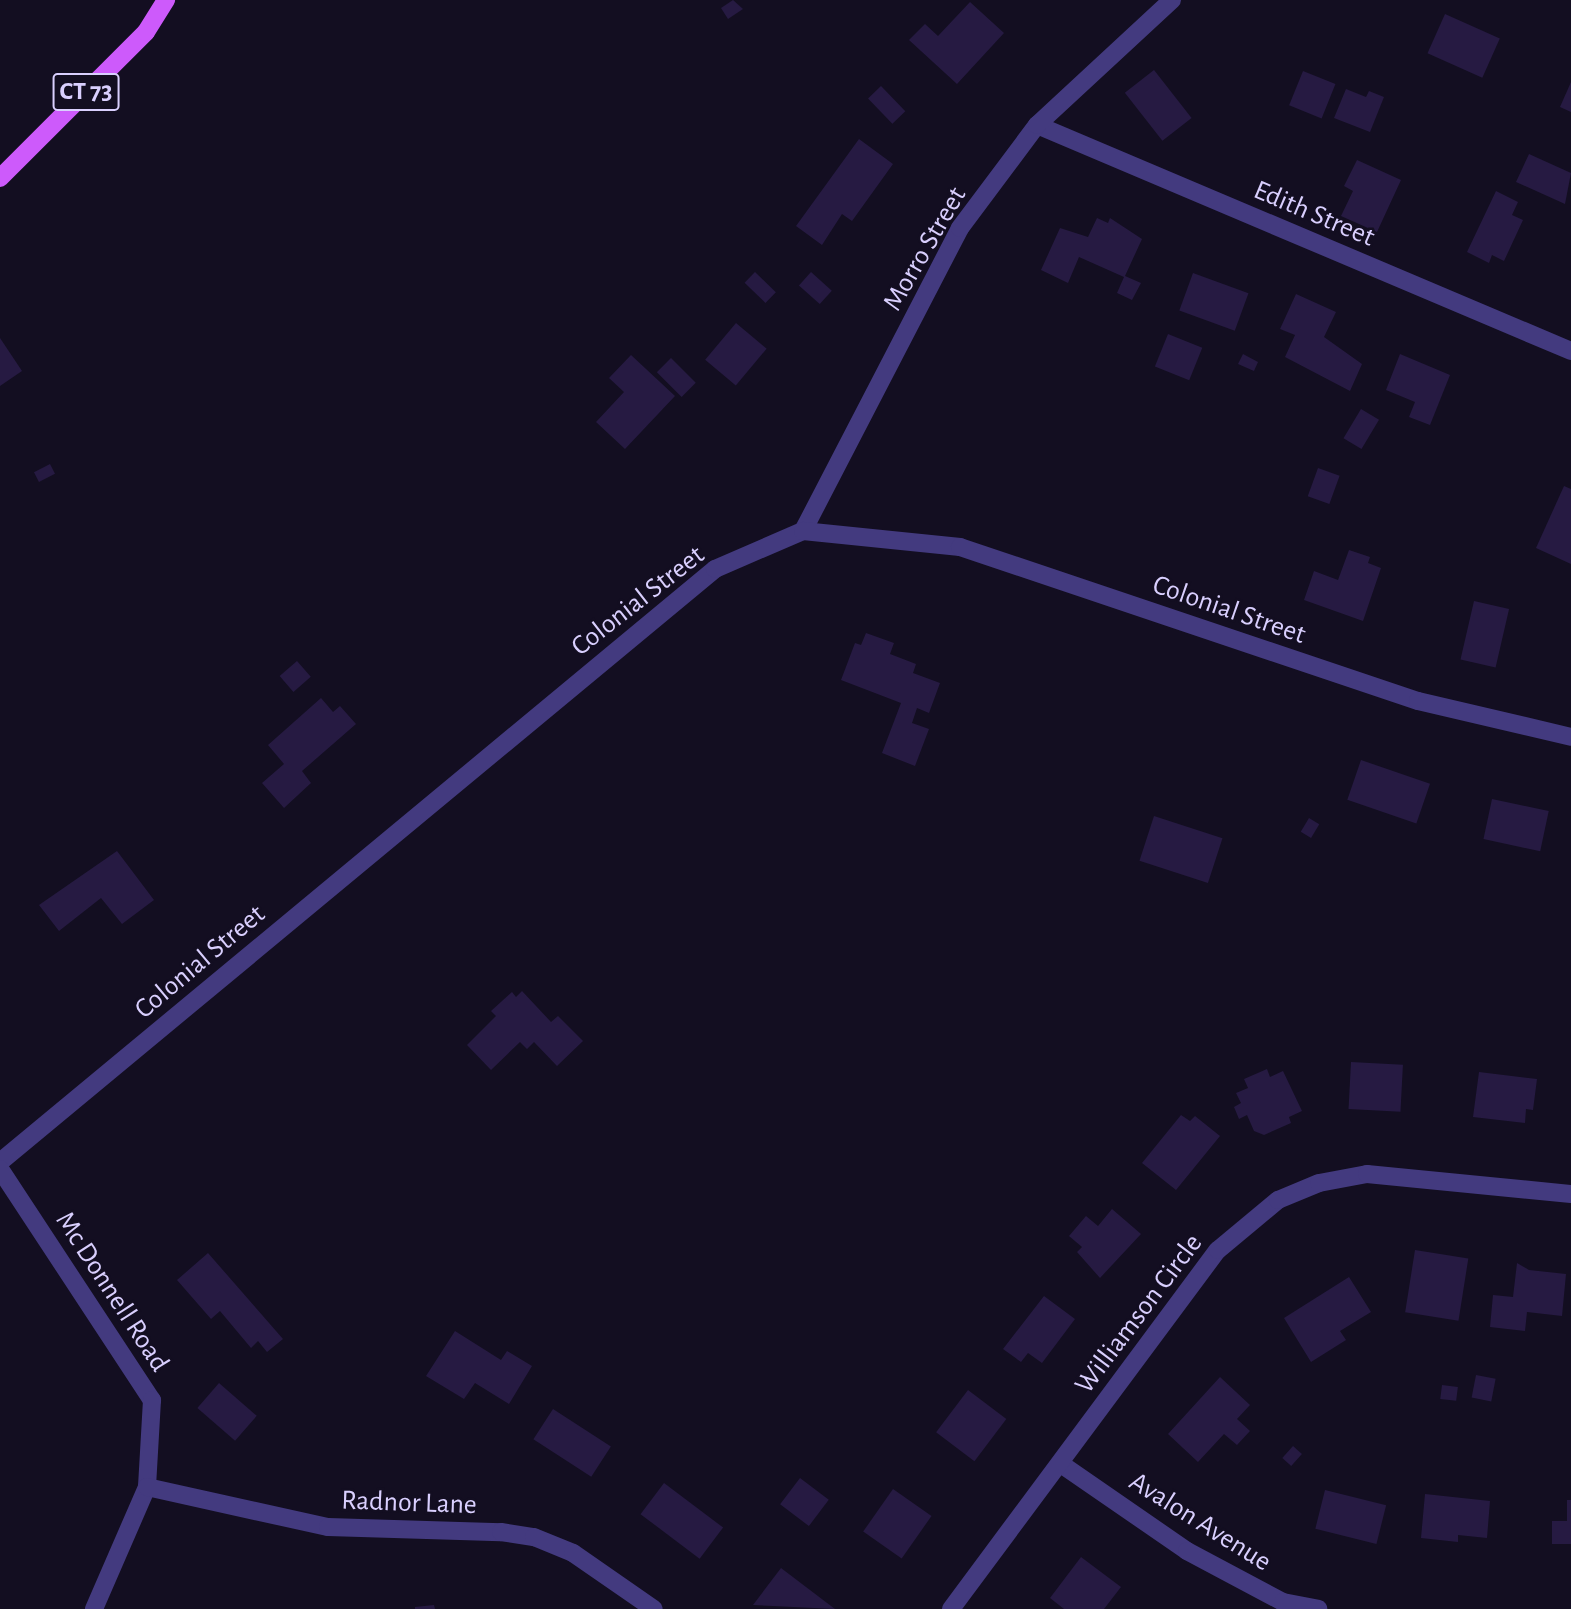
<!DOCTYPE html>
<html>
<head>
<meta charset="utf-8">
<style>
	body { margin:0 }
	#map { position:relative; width:1571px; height:1609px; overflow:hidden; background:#130e21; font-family:"Alegreya Sans",sans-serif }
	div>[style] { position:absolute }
	.building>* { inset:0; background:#261a42; transform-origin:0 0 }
	.minor>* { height:18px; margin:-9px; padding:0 9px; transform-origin:9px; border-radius:9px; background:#433a7f }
	.major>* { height:18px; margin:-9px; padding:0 9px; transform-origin:9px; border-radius:9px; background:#cd5afb }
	span { translate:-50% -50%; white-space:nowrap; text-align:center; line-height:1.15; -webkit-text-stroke:5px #130e21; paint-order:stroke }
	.shield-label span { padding:2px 5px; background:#130e21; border:2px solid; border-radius:5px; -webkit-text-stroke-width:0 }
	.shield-label { font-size:26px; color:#d9cffe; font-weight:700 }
	.street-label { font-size:28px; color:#d9cffe }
</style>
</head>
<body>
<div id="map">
	<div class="building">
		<div style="clip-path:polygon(733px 0,743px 9px,728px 19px,721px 8px)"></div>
		<div style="clip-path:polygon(970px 2px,1004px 33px,957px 84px,909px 40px,925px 24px,938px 36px)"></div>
		<div style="left:1445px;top:14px;width:60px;height:43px;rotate:24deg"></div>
		<div style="left:1154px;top:70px;width:61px;height:37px;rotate:52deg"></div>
		<div style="left:1303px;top:71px;width:35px;height:37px;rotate:22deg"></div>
		<div style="clip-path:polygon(1571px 82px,1571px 112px,1560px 107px)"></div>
		<div style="left:881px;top:86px;width:35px;height:18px;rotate:46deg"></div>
		<div style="clip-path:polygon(1346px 89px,1366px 97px,1369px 91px,1384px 97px,1370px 132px,1334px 118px)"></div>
		<div style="clip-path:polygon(859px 139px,893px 164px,852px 221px,842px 214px,822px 245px,796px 226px)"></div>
		<div style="clip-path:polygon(1529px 154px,1571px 173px,1565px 204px,1516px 182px)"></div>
		<div style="clip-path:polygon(1357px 160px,1401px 180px,1377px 232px,1341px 216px,1353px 191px,1344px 186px)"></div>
		<div style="clip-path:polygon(1496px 191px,1518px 202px,1512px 215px,1523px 220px,1504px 261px,1492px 255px,1489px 263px,1467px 252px)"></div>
		<div style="clip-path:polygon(1097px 218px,1108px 223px,1110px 218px,1142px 239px,1125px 276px,1141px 283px,1132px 300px,1117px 293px,1124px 277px,1079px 257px,1068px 283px,1041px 270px,1060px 228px,1088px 237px)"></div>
		<div style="left:755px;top:272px;width:29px;height:15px;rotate:44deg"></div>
		<div style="left:811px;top:272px;width:28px;height:18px;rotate:42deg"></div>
		<div style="left:1193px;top:273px;width:59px;height:40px;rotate:20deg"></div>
		<div style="clip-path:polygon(1296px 294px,1336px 312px,1324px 337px,1362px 364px,1350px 391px,1285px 357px,1295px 335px,1280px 329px)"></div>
		<div style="left:736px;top:323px;width:40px;height:48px;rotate:40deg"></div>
		<div style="left:1168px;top:334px;width:37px;height:35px;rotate:22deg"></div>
		<div style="clip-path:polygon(0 338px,22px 371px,0 386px)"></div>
		<div style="clip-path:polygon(1243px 354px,1258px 362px,1254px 371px,1238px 364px)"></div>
		<div style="clip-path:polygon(1400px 354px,1450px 375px,1430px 425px,1409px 417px,1415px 402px,1386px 390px)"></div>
		<div style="clip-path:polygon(631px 355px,675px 396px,625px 449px,596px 422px,624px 392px,609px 378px)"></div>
		<div style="left:671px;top:358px;width:35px;height:20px;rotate:45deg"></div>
		<div style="left:1361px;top:409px;width:21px;height:34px;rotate:31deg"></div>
		<div style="left:50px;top:464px;width:11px;height:18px;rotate:63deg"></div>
		<div style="left:1318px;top:468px;width:23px;height:30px;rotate:20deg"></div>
		<div style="clip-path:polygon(1564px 486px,1571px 489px,1571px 564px,1536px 548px)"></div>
		<div style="clip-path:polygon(1349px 550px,1370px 557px,1368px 563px,1381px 568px,1363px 621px,1304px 600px,1314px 571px,1338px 580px)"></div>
		<div style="left:1474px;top:601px;width:36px;height:60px;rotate:13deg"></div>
		<div style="clip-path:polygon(866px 633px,894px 643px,890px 654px,916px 664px,913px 673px,940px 683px,929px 713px,917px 708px,912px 723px,929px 729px,915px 766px,882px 753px,901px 703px,841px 680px,855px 643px,861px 645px)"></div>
		<div style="left:297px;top:661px;width:21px;height:23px;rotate:49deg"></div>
		<div style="clip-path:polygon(321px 698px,333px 712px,340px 706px,356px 724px,302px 771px,311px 783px,284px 808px,262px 783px,284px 764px,268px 745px)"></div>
		<div style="left:1361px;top:760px;width:73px;height:42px;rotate:19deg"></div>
		<div style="left:1492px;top:799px;width:58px;height:41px;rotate:12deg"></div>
		<div style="left:1154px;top:816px;width:72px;height:47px;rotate:18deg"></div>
		<div style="left:1309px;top:818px;width:12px;height:16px;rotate:31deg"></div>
		<div style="clip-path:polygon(117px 851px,154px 900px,122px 924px,101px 898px,59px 931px,39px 905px)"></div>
		<div style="clip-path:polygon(522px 991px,551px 1022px,558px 1016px,583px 1041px,557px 1066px,534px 1042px,527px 1049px,520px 1042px,491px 1070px,467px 1045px,496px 1016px,491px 1011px,512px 992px,516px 997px)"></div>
		<div style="left:1351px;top:1062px;width:52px;height:47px;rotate:3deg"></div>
		<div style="clip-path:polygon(1267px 1069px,1270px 1077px,1283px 1071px,1302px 1111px,1289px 1117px,1291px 1123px,1264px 1135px,1254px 1131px,1247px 1115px,1239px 1119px,1234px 1107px,1241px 1103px,1236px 1093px,1248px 1088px,1244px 1079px)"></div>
		<div style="clip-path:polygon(1479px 1072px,1537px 1079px,1533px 1110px,1526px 1109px,1525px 1123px,1473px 1117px)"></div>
		<div style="clip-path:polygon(1181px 1115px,1190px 1121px,1195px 1116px,1220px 1136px,1176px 1190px,1142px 1163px)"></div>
		<div style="clip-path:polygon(1112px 1209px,1141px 1234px,1100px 1278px,1077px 1252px,1082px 1247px,1069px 1236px,1086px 1216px,1098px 1226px)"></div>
		<div style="left:1415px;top:1250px;width:54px;height:63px;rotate:9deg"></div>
		<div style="clip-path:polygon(208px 1253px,283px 1339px,267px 1352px,258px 1341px,251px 1348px,220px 1311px,211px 1319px,177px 1280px)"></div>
		<div style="clip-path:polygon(1517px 1263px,1529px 1270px,1566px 1274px,1562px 1316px,1527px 1312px,1525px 1331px,1490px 1327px,1493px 1295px,1513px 1297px)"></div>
		<div style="clip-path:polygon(1349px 1277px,1371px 1312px,1340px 1331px,1346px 1340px,1311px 1362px,1284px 1318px)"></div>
		<div style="clip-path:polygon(1044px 1296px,1075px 1319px,1042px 1363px,1028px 1353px,1021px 1362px,1003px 1349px)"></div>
		<div style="clip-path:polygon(455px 1331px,501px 1360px,507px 1351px,532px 1366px,509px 1404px,475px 1383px,464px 1399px,426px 1376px)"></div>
		<div style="left:1476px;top:1375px;width:20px;height:23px;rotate:11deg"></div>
		<div style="clip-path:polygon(1220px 1377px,1250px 1405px,1237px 1419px,1250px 1431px,1237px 1445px,1224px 1434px,1198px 1462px,1168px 1434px)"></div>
		<div style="left:219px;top:1383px;width:50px;height:33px;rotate:41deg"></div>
		<div style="left:1442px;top:1385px;width:16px;height:14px;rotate:7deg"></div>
		<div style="left:968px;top:1390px;width:48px;height:53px;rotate:37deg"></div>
		<div style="left:553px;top:1409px;width:69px;height:36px;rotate:33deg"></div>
		<div style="left:1293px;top:1446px;width:12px;height:16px;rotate:42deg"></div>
		<div style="left:800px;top:1478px;width:36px;height:33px;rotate:37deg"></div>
		<div style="left:664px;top:1483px;width:74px;height:39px;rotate:37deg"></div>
		<div style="left:893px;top:1489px;width:47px;height:52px;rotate:35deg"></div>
		<div style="left:1325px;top:1490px;width:63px;height:40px;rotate:14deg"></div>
		<div style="clip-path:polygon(1425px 1494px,1490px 1501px,1487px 1538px,1458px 1535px,1458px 1542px,1421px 1538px)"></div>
		<div style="clip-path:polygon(1567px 1500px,1571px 1500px,1571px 1544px,1552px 1544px,1552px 1521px,1567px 1521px)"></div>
		<div style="clip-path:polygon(1081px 1557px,1121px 1587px,1104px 1609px,1064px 1609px,1050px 1598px)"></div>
		<div style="clip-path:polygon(781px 1568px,835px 1609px,753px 1605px)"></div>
		<div style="clip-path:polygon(434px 1605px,435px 1609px,415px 1609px,415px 1607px)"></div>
	</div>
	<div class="minor">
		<div style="left:1037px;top:125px;width:580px;rotate:22.94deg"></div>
		<div style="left:803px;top:531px;width:341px;rotate:-62.6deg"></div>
		<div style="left:960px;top:228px;width:129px;rotate:-53.2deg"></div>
		<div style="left:1037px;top:125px;width:184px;rotate:-42.8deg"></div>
		<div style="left:0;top:1162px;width:929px;rotate:-39.67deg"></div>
		<div style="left:715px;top:569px;width:96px;rotate:-23.4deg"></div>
		<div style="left:803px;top:531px;width:158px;rotate:5.8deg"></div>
		<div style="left:960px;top:547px;width:483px;rotate:18.6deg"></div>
		<div style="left:1418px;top:701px;width:157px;rotate:13.2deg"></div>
		<div style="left:0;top:1169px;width:277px;rotate:56.7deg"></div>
		<div style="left:152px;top:1400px;width:87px;rotate:93.3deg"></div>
		<div style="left:147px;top:1487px;width:133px;rotate:113.5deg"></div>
		<div style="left:1061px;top:1464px;width:153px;rotate:34.6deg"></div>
		<div style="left:1187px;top:1551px;width:109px;rotate:28deg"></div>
		<div style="left:1283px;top:1602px;width:36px;rotate:11deg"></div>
		<div style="left:147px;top:1487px;width:185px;rotate:12.5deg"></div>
		<div style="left:328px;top:1527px;width:173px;rotate:1.7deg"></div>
		<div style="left:501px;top:1532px;width:33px;rotate:9deg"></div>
		<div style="left:534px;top:1537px;width:42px;rotate:22.3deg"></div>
		<div style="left:573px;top:1553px;width:98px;rotate:34.7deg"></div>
		<div style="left:951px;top:1609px;width:447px;rotate:-53.4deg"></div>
		<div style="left:1218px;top:1250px;width:78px;rotate:-39.8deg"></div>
		<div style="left:1278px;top:1200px;width:44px;rotate:-22.5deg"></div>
		<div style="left:1319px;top:1183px;width:49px;rotate:-10.6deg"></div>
		<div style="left:1367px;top:1174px;width:205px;rotate:5.6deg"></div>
	</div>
	<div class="major">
		<div style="left:0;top:178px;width:206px;rotate:-45deg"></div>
		<div style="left:146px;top:32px;width:38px;rotate:-58deg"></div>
	</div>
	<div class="shield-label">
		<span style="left:86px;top:92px">CT 73</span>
	</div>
	<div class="street-label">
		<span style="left:1314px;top:214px;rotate:23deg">Edith Street</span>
		<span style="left:925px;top:249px;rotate:-60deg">Morro Street</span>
		<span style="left:638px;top:601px;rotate:-38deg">Colonial Street</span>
		<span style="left:1229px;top:610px;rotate:19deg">Colonial Street</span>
		<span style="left:200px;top:962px;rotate:-40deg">Colonial Street</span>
		<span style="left:112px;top:1292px;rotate:57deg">Mc Donnell Road</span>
		<span style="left:1139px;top:1314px;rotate:-53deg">Williamson Circle</span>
		<span style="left:409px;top:1503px;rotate:2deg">Radnor Lane</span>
		<span style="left:1200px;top:1522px;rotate:32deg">Avalon Avenue</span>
	</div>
</div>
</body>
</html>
